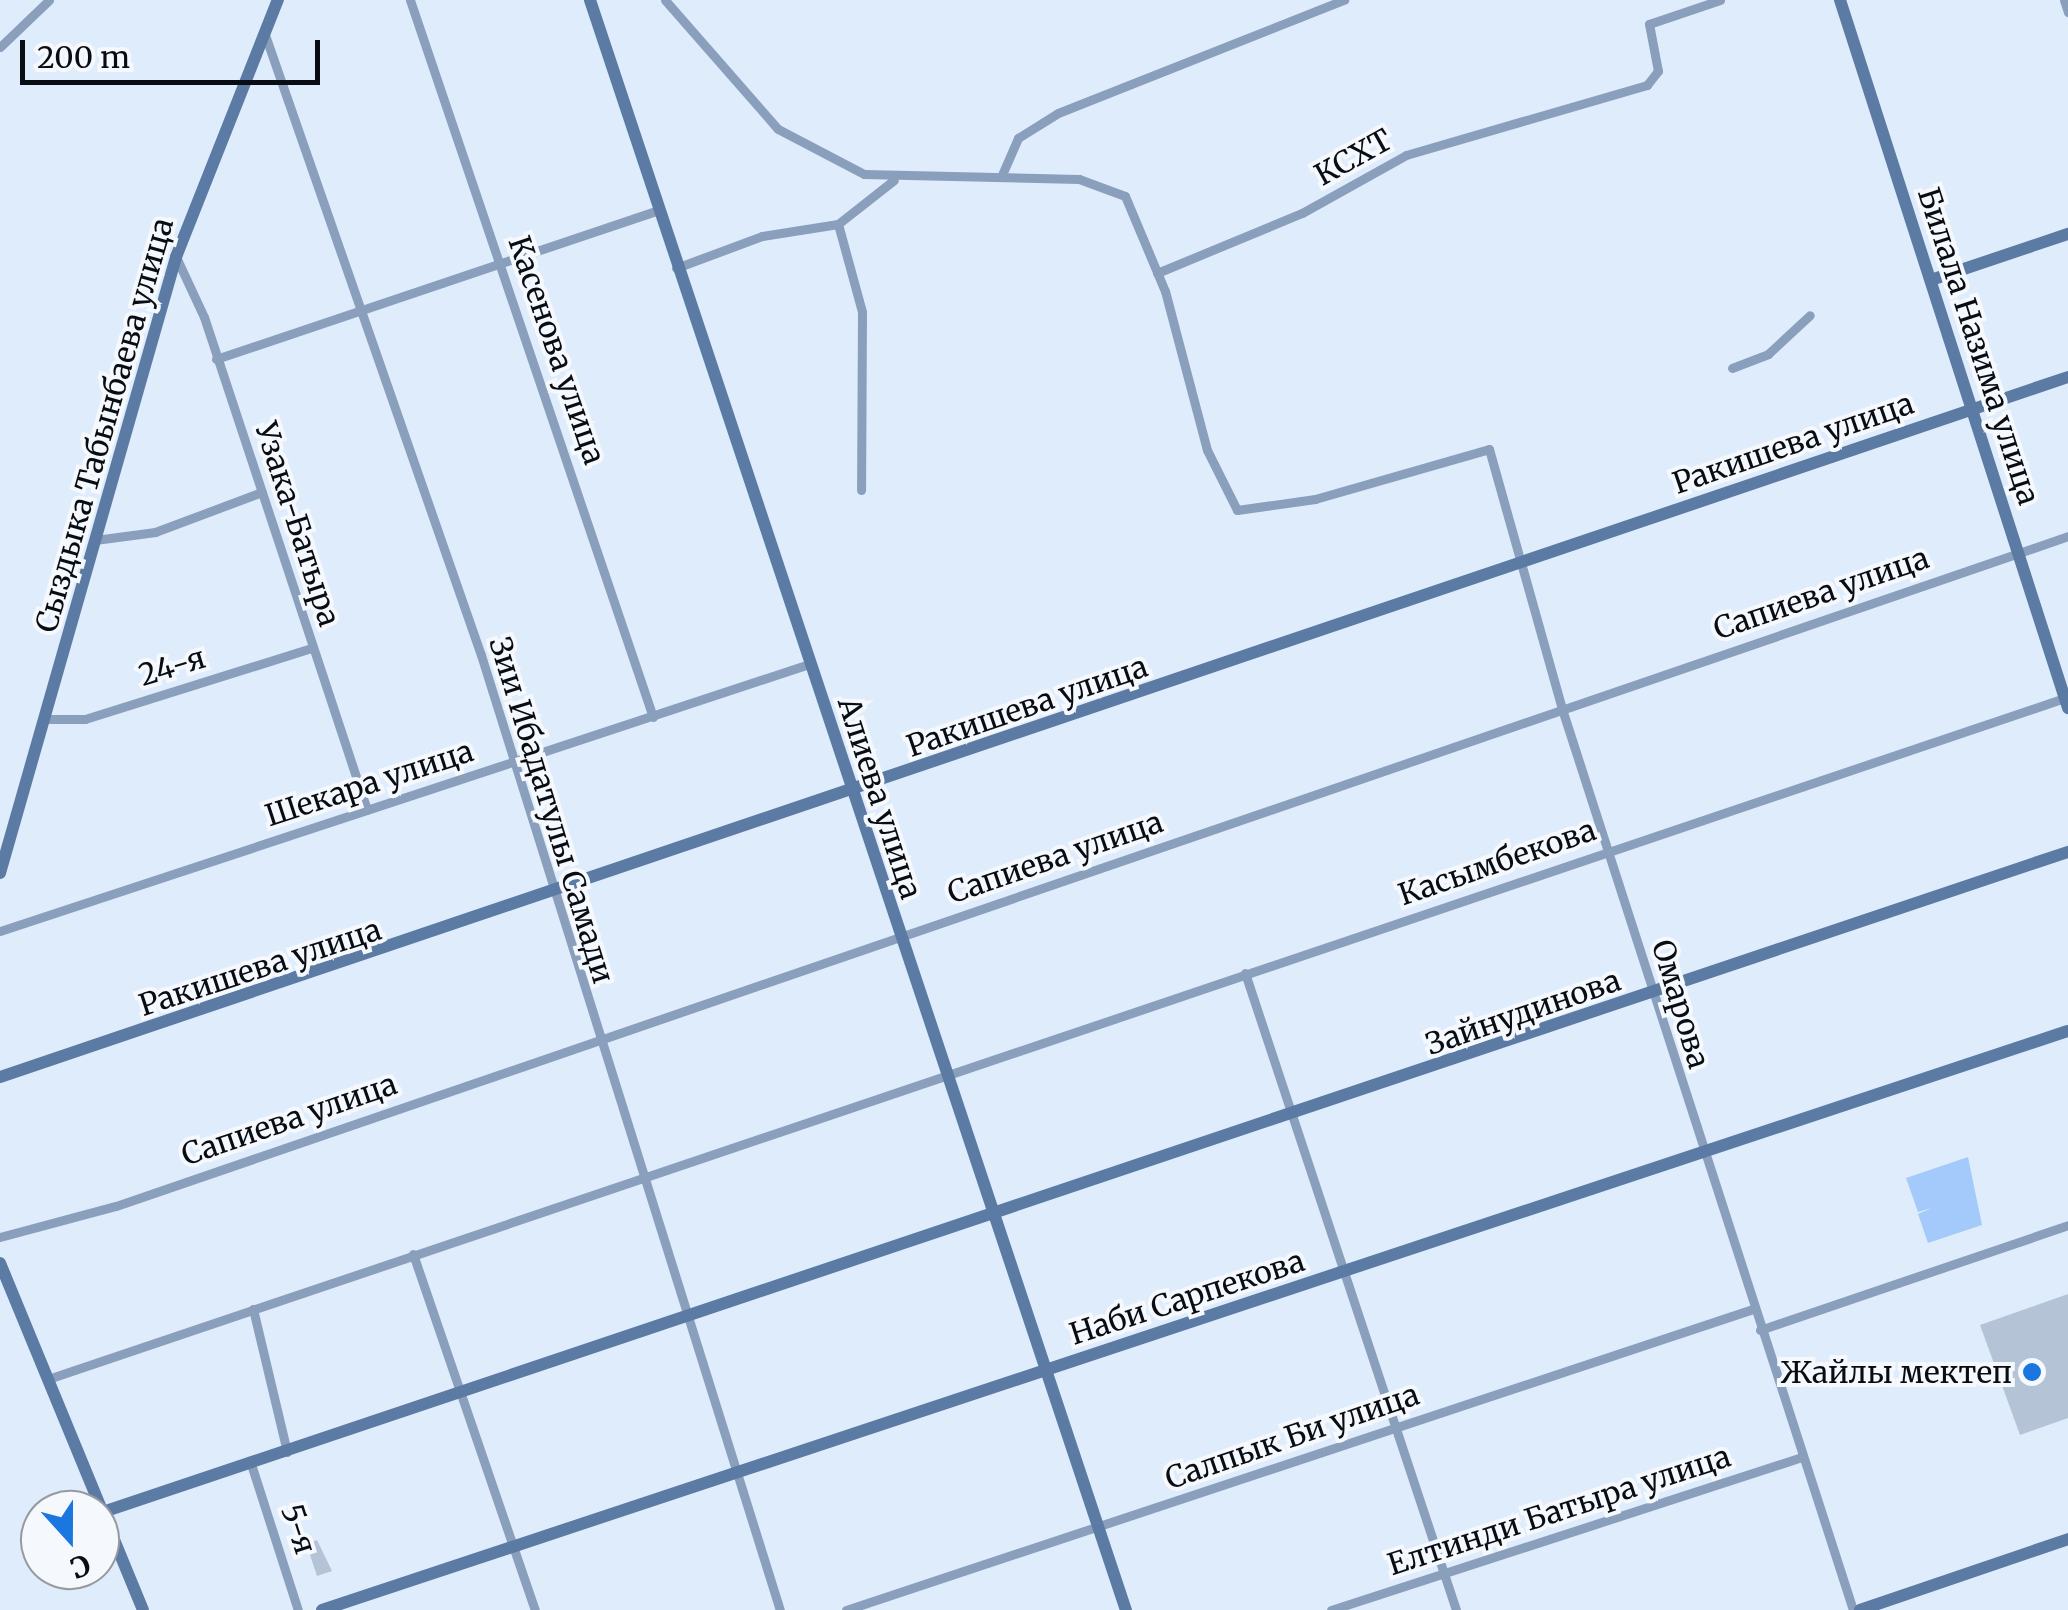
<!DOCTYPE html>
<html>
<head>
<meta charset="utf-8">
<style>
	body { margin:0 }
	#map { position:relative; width:2068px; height:1610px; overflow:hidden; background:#dfecfc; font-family:Merriweather,serif }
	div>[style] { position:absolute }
	.green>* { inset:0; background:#a4c9fb }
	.building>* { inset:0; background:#b4c3d6 }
	.street>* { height:9px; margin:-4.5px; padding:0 4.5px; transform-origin:4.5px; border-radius:4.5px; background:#8a9fbc }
	.secondary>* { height:12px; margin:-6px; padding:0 6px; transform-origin:6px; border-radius:6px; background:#5b7ba4 }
	.dots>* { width:28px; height:28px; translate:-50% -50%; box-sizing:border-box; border:5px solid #f5f8fc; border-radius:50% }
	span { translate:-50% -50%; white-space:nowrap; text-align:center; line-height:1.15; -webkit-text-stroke:8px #f5f8fc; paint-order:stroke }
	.street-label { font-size:30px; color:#080d14 }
	.poi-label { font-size:30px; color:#080d14 }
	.right { translate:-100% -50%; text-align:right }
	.north { position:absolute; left:20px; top:1490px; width:100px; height:100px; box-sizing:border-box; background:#f5f8fc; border:2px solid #969a9f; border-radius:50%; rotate:159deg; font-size:28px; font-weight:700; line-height:40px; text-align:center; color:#080d14 }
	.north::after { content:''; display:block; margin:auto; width:35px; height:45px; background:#1a77e0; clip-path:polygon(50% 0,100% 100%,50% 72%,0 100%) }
	.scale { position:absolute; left:20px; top:40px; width:300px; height:45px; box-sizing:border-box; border:5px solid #080d14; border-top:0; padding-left:12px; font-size:30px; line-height:35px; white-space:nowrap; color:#080d14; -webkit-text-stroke:8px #f5f8fc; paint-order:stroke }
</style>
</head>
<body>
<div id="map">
	<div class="green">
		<div style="clip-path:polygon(1968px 1157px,1982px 1225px,1928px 1243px,1918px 1214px,1932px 1208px,1918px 1212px,1906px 1178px)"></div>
	</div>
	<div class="building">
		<div style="clip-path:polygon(2068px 1294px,2068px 1418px,2020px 1435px,1980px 1325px)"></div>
		<div style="clip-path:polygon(317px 1540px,332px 1571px,317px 1576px,309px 1552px,296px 1547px)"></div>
	</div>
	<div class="street">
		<div style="left:410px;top:0;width:757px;rotate:71.28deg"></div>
		<div style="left:665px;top:0;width:171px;rotate:48.8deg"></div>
		<div style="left:778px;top:129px;width:97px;rotate:27.6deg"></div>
		<div style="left:864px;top:174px;width:215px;rotate:1.3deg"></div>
		<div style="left:1079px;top:179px;width:49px;rotate:20.3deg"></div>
		<div style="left:1125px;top:196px;width:103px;rotate:67.2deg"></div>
		<div style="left:1165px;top:291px;width:164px;rotate:75.2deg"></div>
		<div style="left:1207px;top:450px;width:67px;rotate:63.4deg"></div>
		<div style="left:1237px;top:510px;width:79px;rotate:-8deg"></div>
		<div style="left:1315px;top:499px;width:181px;rotate:-16deg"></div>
		<div style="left:1489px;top:449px;width:270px;rotate:74.3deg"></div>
		<div style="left:1562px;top:709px;width:947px;rotate:72.1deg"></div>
		<div style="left:2064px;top:0;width:13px;rotate:72deg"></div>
		<div style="left:264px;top:32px;width:660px;rotate:70.8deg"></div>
		<div style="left:481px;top:655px;width:1001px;rotate:72.62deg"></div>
		<div style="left:0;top:47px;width:68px;rotate:-43.8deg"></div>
		<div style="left:1001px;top:177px;width:43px;rotate:-66.4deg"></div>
		<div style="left:1018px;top:138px;width:47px;rotate:-32deg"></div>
		<div style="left:1058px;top:113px;width:308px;rotate:-21.6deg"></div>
		<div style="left:838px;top:224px;width:91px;rotate:74.7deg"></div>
		<div style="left:862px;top:312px;width:178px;rotate:90.3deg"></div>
		<div style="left:176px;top:257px;width:66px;rotate:65deg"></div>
		<div style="left:204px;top:317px;width:519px;rotate:71.7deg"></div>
		<div style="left:676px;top:268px;width:92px;rotate:-20.4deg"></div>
		<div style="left:762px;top:236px;width:77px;rotate:-9deg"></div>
		<div style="left:838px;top:224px;width:71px;rotate:-38.2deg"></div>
		<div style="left:1157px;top:273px;width:157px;rotate:-22.5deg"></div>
		<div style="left:1302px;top:213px;width:119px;rotate:-29.1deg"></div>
		<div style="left:1406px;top:155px;width:251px;rotate:-16.2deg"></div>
		<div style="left:1647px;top:85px;width:18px;rotate:-52deg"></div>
		<div style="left:1658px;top:71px;width:48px;rotate:-100.8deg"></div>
		<div style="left:1649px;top:24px;width:75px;rotate:-18.7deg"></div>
		<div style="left:216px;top:359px;width:466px;rotate:-18.6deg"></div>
		<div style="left:1732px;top:368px;width:39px;rotate:-21deg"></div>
		<div style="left:1768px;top:354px;width:57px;rotate:-42.9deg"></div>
		<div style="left:95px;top:540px;width:61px;rotate:-7.6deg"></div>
		<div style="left:155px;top:532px;width:114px;rotate:-20.5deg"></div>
		<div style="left:44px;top:719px;width:41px"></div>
		<div style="left:85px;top:719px;width:238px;rotate:-17.4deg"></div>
		<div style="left:0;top:931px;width:852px;rotate:-18.26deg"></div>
		<div style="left:1245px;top:973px;width:671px;rotate:71.67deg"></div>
		<div style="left:0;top:1237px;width:120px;rotate:-15deg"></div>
		<div style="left:116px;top:1206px;width:2064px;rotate:-18.94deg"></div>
		<div style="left:413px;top:1254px;width:376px;rotate:71.1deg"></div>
		<div style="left:253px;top:1309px;width:147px;rotate:76.6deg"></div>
		<div style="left:1760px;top:1330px;width:325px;rotate:-18.8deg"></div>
		<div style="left:48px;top:1379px;width:2132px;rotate:-18.66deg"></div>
		<div style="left:251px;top:1464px;width:153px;rotate:72.2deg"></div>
		<div style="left:846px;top:1610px;width:956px;rotate:-18.36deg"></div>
		<div style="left:1331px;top:1610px;width:495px;rotate:-18deg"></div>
	</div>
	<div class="secondary">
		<div style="left:590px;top:0;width:1697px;rotate:71.59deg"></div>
		<div style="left:1840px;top:0;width:744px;rotate:72.15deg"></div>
		<div style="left:1931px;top:280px;width:145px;rotate:-18.6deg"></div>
		<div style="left:0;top:873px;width:641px;rotate:-74.05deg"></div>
		<div style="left:176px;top:257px;width:277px;rotate:-68.4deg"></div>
		<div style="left:0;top:1077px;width:2183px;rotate:-18.7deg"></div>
		<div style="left:0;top:1263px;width:375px;rotate:67.6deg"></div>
		<div style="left:103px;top:1512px;width:2073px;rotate:-18.57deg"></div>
		<div style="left:322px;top:1610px;width:1839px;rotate:-18.35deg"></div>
		<div style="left:1860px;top:1610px;width:220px;rotate:-18.8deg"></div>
	</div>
	<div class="dots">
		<div style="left:2032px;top:1372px;background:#1a77e0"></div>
	</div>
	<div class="street-label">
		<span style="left:1353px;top:157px;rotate:-29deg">КСХТ</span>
		<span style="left:1979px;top:346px;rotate:72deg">Билала Назима улица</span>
		<span style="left:557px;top:350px;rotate:71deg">Касенова улица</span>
		<span style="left:104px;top:425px;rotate:-74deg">Сыздыка Табынбаева улица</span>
		<span style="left:1793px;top:443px;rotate:-19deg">Ракишева улица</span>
		<span style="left:298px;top:524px;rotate:72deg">Узака-Батыра</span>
		<span style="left:1821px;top:593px;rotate:-19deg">Сапиева улица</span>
		<span style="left:172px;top:666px;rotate:-17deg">24-я</span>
		<span style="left:1027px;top:706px;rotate:-19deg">Ракишева улица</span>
		<span style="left:369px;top:783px;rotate:-18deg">Шекара улица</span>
		<span style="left:880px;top:798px;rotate:72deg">Алиева улица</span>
		<span style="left:552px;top:810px;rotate:73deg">Зии Ибадатулы Самади</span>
		<span style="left:1055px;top:857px;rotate:-19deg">Сапиева улица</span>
		<span style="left:1497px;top:862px;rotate:-19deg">Касымбекова</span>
		<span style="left:260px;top:967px;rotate:-18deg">Ракишева улица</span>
		<span style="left:1681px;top:1004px;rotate:73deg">Омарова</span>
		<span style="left:1523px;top:1012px;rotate:-19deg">Зайнудинова</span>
		<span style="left:289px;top:1119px;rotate:-19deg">Сапиева улица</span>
		<span style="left:1187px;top:1297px;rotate:-18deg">Наби Сарпекова</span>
		<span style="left:1292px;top:1436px;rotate:-19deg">Салпык Би улица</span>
		<span style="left:1559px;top:1510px;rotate:-18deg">Елтинди Батыра улица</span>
		<span style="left:299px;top:1529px;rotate:72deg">5-я</span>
	</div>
	<div class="poi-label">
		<span class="right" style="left:2012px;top:1372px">Жайлы мектеп</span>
	</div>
	<div class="north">С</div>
	<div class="scale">200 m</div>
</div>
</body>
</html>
